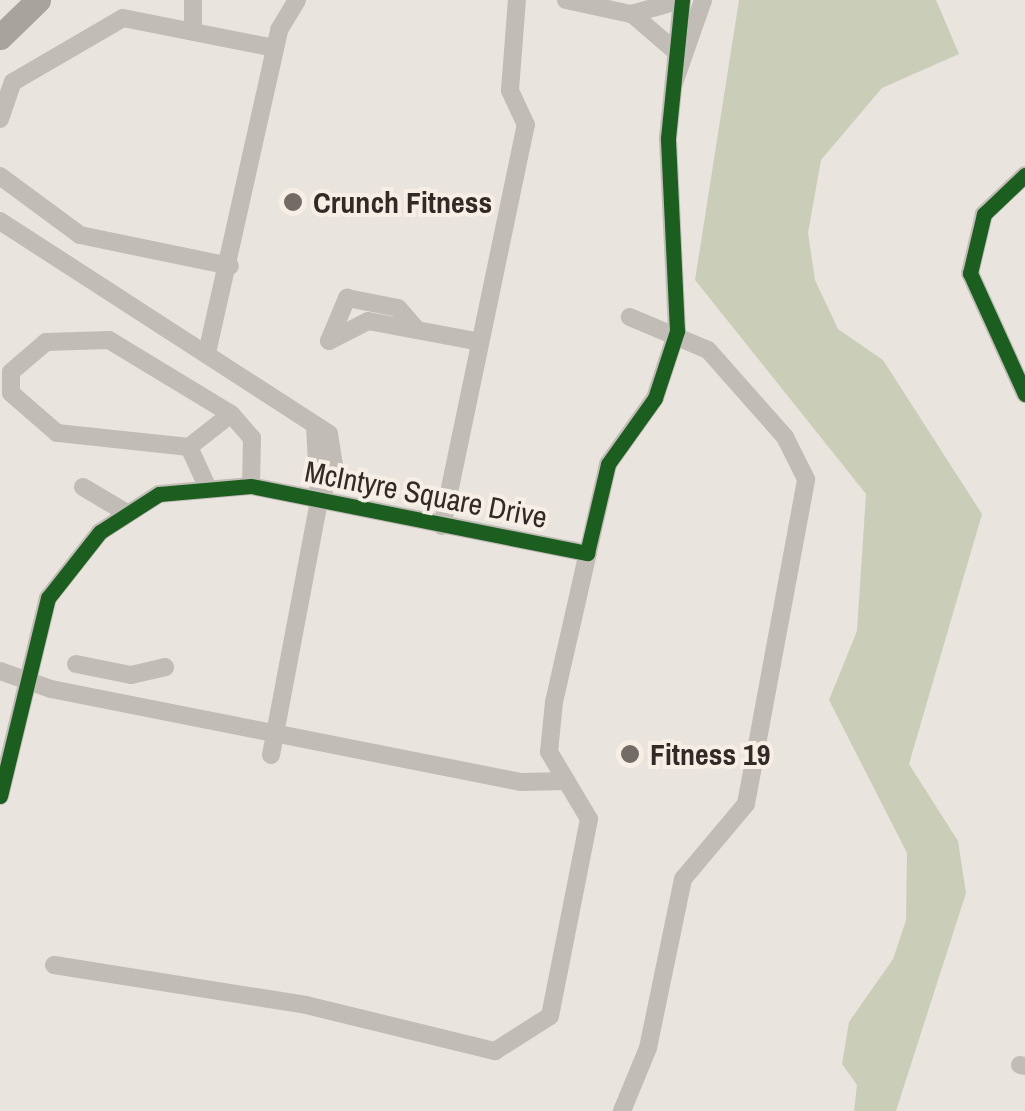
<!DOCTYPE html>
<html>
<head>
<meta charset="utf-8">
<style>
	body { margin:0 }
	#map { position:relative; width:1025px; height:1111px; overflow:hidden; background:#e9e4de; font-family:"Archivo Narrow",sans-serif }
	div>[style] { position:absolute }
	.green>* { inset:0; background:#caceb9 }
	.minor>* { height:18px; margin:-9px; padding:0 9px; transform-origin:9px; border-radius:9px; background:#c2bcb7 }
	.highway>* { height:25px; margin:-12.5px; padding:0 12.5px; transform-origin:12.5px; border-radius:12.5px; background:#a8a39d }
	.cycleway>* { height:15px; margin:-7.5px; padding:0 7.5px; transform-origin:7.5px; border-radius:7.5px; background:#1b5e20 }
	.dots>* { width:28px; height:28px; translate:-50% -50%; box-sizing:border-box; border:5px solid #f7efe5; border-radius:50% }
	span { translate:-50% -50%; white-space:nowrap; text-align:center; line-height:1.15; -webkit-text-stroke:8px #f7efe5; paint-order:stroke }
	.poi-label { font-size:30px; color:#322a26; font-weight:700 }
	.left { translate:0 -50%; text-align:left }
	.street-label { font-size:30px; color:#322a26 }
</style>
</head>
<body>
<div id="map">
	<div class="green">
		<div style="clip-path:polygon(739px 0,936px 0,959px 54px,882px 88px,821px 160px,808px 233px,815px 280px,838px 329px,883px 360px,982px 514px,909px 764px,958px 841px,966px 893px,896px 1111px,854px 1111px,857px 1085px,842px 1064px,849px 1022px,893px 959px,906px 920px,907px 853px,829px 700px,857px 631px,866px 494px,695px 280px)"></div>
	</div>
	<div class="minor">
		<div style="left:193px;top:0;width:31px;rotate:90deg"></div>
		<div style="left:566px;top:0;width:66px;rotate:12.2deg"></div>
		<div style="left:631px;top:14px;width:53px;rotate:-15.4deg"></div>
		<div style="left:632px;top:14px;width:54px;rotate:40.5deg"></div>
		<div style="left:674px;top:83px;width:88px;rotate:-70.7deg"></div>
		<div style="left:0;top:119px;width:39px;rotate:-71deg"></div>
		<div style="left:13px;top:82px;width:127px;rotate:-30.2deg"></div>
		<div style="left:123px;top:18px;width:155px;rotate:11.2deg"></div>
		<div style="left:1025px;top:175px;width:57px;rotate:136.4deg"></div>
		<div style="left:984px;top:214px;width:61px;rotate:103.3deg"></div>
		<div style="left:970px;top:273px;width:133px;rotate:65.6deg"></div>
		<div style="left:0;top:176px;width:99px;rotate:36.4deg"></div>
		<div style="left:80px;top:235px;width:153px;rotate:11.7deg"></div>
		<div style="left:0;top:221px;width:392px;rotate:32.9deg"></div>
		<div style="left:329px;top:434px;width:31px;rotate:81deg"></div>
		<div style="left:334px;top:465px;width:40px;rotate:112deg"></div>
		<div style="left:329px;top:341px;width:44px;rotate:-27.1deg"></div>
		<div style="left:368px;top:321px;width:114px;rotate:10.6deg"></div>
		<div style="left:329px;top:341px;width:47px;rotate:-67.3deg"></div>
		<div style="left:347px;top:298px;width:52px;rotate:11.1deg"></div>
		<div style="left:398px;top:308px;width:29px;rotate:49deg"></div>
		<div style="left:207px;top:353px;width:331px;rotate:-77.4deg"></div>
		<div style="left:279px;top:30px;width:35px;rotate:-59deg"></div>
		<div style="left:189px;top:447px;width:53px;rotate:-38.2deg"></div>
		<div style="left:206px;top:484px;width:41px;rotate:-114.7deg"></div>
		<div style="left:189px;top:447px;width:133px;rotate:-173.9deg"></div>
		<div style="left:57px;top:433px;width:61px;rotate:-139deg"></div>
		<div style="left:11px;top:393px;width:21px;rotate:-90deg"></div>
		<div style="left:11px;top:372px;width:46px;rotate:-40.6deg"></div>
		<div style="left:46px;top:342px;width:63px;rotate:-1.8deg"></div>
		<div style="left:109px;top:340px;width:143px;rotate:31.2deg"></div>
		<div style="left:231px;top:414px;width:32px;rotate:49deg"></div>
		<div style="left:252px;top:438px;width:48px;rotate:91.2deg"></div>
		<div style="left:83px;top:487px;width:49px;rotate:30.8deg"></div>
		<div style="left:442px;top:526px;width:410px;rotate:-78.2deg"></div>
		<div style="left:526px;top:125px;width:38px;rotate:-115deg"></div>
		<div style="left:510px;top:90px;width:90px;rotate:-85.6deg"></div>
		<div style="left:76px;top:664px;width:56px;rotate:11.3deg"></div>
		<div style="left:131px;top:675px;width:35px;rotate:-13deg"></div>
		<div style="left:0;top:671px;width:54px;rotate:19.4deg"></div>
		<div style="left:51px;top:689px;width:479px;rotate:11.2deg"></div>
		<div style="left:521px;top:782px;width:45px;rotate:-1.3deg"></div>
		<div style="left:271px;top:755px;width:258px;rotate:-79.3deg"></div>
		<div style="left:319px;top:502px;width:77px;rotate:-93deg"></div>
		<div style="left:0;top:796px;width:204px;rotate:-76.4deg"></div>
		<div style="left:48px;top:598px;width:84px;rotate:-51.8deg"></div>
		<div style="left:100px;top:532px;width:70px;rotate:-32.8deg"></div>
		<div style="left:159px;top:494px;width:92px;rotate:-5deg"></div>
		<div style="left:251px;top:486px;width:343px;rotate:11.3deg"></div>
		<div style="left:54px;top:965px;width:255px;rotate:9deg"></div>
		<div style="left:306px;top:1005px;width:195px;rotate:13.7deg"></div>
		<div style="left:495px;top:1051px;width:65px;rotate:-32.5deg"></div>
		<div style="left:550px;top:1016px;width:201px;rotate:-78.8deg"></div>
		<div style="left:589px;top:819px;width:78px;rotate:-120.8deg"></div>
		<div style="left:549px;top:752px;width:50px;rotate:-84.3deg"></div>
		<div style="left:554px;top:702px;width:244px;rotate:-77.2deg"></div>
		<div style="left:608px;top:464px;width:81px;rotate:-54.5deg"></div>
		<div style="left:655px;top:398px;width:71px;rotate:-71.8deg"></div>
		<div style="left:677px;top:331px;width:193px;rotate:-92.7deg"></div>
		<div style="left:668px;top:138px;width:139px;rotate:-84.2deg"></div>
		<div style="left:1020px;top:1065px;width:5px;rotate:11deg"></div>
		<div style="left:622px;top:1111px;width:68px;rotate:-67.6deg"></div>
		<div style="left:648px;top:1048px;width:173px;rotate:-78.3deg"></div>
		<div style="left:683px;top:879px;width:98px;rotate:-50deg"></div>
		<div style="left:746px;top:804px;width:330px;rotate:-79.5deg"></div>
		<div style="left:806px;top:479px;width:47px;rotate:-116.6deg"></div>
		<div style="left:785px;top:437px;width:116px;rotate:-131.5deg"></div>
		<div style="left:708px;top:350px;width:85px;rotate:-157.1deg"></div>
	</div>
	<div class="highway">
		<div style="left:0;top:37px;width:53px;rotate:-44.2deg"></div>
	</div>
	<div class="cycleway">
		<div style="left:1025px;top:175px;width:57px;rotate:136.4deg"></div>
		<div style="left:984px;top:214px;width:61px;rotate:103.3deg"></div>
		<div style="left:970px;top:273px;width:133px;rotate:65.6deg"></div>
		<div style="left:0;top:796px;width:204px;rotate:-76.4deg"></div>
		<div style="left:48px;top:598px;width:84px;rotate:-51.8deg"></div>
		<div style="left:100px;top:532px;width:70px;rotate:-32.8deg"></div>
		<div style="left:159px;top:494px;width:92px;rotate:-5deg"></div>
		<div style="left:251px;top:486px;width:343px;rotate:11.3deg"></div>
		<div style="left:587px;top:553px;width:91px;rotate:-76.7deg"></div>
		<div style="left:608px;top:464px;width:81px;rotate:-54.5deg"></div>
		<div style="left:655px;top:398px;width:71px;rotate:-71.8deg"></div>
		<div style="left:677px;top:331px;width:193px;rotate:-92.7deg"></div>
		<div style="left:668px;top:138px;width:139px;rotate:-84.2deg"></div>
	</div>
	<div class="dots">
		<div style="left:293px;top:202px;background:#726b66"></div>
		<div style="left:630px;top:754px;background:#726b66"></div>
	</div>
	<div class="poi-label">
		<span class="left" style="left:313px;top:202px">Crunch Fitness</span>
		<span class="left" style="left:650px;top:754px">Fitness 19</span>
	</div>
	<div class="street-label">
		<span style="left:426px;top:494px;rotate:11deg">McIntyre Square Drive</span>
	</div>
</div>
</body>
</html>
